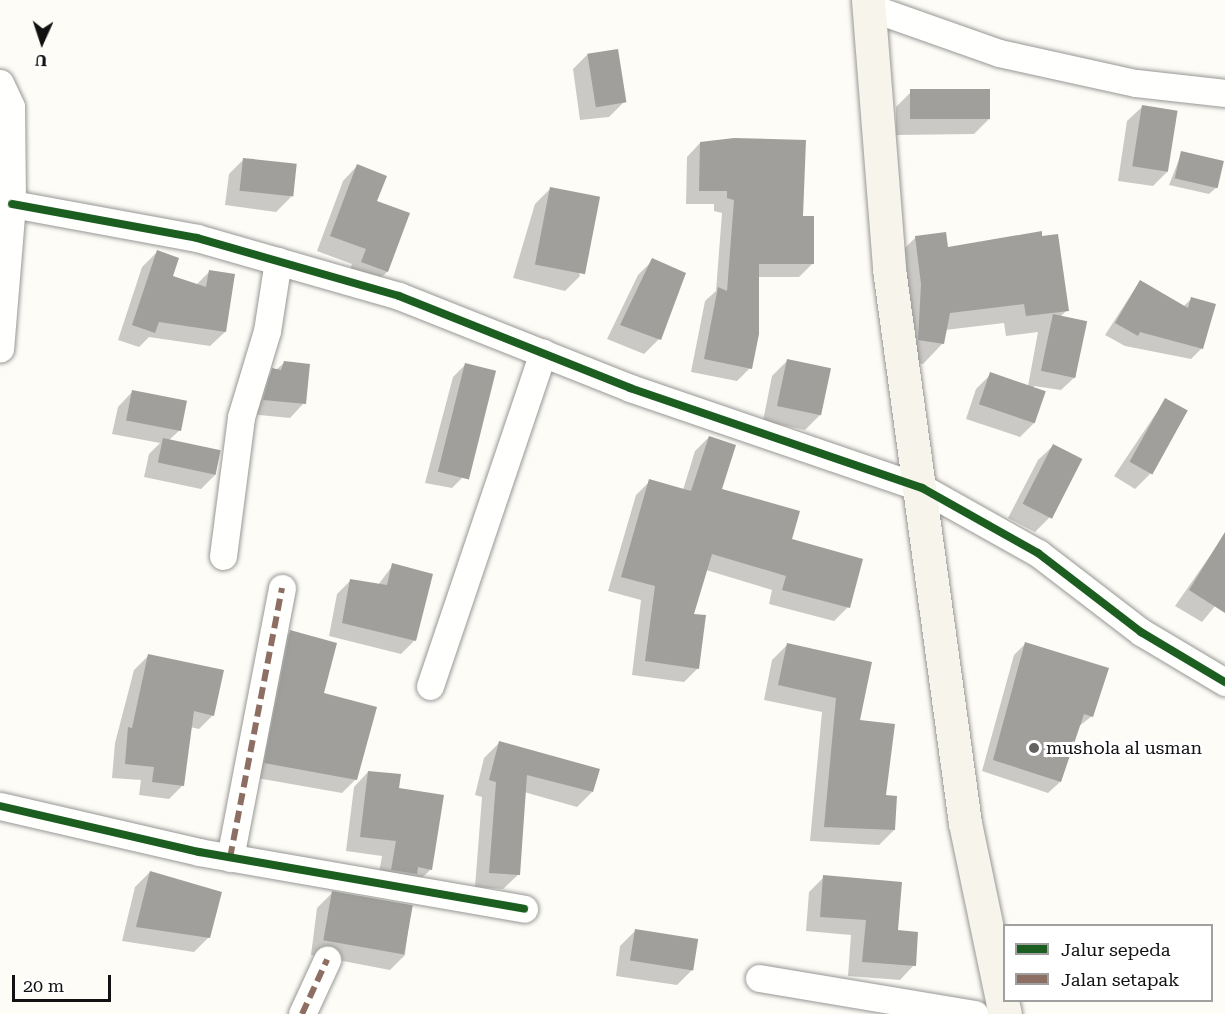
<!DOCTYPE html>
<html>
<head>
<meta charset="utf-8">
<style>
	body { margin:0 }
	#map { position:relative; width:1225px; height:1014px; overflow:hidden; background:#fdfcf7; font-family:"Roboto Serif",serif }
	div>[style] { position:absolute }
	.shadow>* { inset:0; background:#0003 }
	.building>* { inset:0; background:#a19f9c; transform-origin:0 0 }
	.roads { filter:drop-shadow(0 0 2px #979795) drop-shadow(0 0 2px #979795) }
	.minor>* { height:27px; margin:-13.5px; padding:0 13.5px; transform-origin:13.5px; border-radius:13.5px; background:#fffffe }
	.secondary>* { height:33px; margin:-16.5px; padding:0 16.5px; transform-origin:16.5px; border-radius:16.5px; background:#f6f4eb }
	.quiet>* { height:6px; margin-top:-3px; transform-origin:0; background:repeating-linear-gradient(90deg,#8d6e63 0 12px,transparent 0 18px) }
	.cycleway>* { height:8px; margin:-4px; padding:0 4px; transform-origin:4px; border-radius:4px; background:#1b5e20 }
	.dots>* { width:16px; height:16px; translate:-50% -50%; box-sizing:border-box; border:3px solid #fff; border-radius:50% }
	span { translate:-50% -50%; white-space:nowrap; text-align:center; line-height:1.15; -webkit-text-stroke:6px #fff; paint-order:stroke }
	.poi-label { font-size:18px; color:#111 }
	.left { translate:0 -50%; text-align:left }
	.legend { position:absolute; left:1003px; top:924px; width:210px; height:78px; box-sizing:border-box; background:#fff; border:2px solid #a0a0a0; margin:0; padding:8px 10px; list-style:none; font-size:18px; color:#111 }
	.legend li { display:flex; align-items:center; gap:12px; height:30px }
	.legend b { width:30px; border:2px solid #a0a0a0 }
	.north { position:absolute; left:12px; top:12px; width:60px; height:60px; -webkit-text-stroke:4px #fff; paint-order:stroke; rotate:183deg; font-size:16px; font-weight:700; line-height:24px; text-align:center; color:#111 }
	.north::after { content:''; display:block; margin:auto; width:21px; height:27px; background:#111; clip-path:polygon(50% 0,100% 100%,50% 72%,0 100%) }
	.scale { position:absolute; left:12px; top:975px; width:99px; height:27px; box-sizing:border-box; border:3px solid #111; border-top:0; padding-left:8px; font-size:18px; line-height:21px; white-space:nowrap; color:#111; -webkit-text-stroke:4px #fff; paint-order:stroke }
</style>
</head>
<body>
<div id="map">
	<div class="shadow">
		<div style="clip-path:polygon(588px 54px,624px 102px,609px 117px,580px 120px,573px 69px)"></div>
		<div style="clip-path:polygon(911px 92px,989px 119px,974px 134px,896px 135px,896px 107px)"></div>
		<div style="clip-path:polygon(1142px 107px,1168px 171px,1153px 186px,1118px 181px,1127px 121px)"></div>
		<div style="clip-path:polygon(700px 143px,802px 218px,812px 264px,799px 277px,757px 277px,750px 368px,737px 381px,691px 372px,705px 301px,716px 291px,722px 213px,714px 211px,714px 204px,686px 204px,687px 157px)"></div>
		<div style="clip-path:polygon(1182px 152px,1217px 187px,1209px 194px,1169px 185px)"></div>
		<div style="clip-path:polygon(244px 159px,291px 197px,276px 212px,225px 205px,229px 174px)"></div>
		<div style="clip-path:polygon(357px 166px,375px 202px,408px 214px,387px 272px,372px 286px,347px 277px,352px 264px,317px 251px,343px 181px)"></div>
		<div style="clip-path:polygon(550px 189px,580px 276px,565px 291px,513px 278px,535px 204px)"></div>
		<div style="clip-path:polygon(916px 237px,1067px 310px,1060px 317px,1076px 376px,1061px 390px,1034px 386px,1035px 422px,1020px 437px,966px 419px,976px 389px,991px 374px,1028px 386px,1038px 332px,1006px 336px,1004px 323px,945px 330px,943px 343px,923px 364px,898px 359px,896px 257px)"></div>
		<div style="clip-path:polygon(157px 252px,171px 277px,196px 285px,209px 272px,225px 332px,210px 346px,149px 337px,139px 347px,118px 340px,142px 267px)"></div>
		<div style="clip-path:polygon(653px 260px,659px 339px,644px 354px,607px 339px,638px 275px)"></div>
		<div style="clip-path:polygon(1140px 281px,1183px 307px,1191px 299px,1202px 348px,1191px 359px,1125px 346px,1105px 335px)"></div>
		<div style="clip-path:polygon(787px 361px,820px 415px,805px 430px,763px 421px,772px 376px)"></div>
		<div style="clip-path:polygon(284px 363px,304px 403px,290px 418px,249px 414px,258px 385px)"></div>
		<div style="clip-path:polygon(466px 364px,464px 476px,452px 488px,425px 483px,453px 377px)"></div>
		<div style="clip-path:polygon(132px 392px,180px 430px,169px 440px,216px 474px,201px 489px,144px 477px,149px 454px,160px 443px,112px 434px,118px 407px)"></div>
		<div style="clip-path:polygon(1165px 400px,1150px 474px,1135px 489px,1114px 476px)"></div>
		<div style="clip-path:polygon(709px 437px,720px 490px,790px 540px,848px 607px,834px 621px,769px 604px,772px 590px,706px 570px,693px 615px,698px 668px,684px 682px,632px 675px,641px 600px,608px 591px,636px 495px,650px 481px,683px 490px,695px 451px)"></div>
		<div style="clip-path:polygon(1053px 446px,1049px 518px,1035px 532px,1008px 518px,1038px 460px)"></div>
		<div style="clip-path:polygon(1219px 543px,1225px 546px,1225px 594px,1202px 622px,1175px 606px)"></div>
		<div style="clip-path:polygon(393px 565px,432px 575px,414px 641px,401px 654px,329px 636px,337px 594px,350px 581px,378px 585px)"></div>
		<div style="clip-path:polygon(290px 632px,356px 779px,342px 793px,251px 777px,276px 646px)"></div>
		<div style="clip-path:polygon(1026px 643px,1092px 716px,1078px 727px,1060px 782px,1048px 793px,982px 771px,1014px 655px)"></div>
		<div style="clip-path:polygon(787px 645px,858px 721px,894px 830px,879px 845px,810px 841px,822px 712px,764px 700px,772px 660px)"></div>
		<div style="clip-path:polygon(148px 656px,213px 715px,199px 729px,190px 727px,183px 785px,169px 799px,139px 795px,141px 780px,112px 778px,115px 743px,134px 670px)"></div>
		<div style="clip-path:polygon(499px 743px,592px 792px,577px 807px,524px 792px,518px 875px,503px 889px,475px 887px,482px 797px,475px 795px,484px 758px)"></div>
		<div style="clip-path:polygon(368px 772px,398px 789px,431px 869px,416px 884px,377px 884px,382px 856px,346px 851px,354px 787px)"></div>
		<div style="clip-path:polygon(150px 872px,209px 937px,194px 952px,122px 941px,135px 887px)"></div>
		<div style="clip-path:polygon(824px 877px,897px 931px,914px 965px,900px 980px,848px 976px,851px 935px,806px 931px,809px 892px)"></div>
		<div style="clip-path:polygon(332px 893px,411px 907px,405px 955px,390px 970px,311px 955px,317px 908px)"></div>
		<div style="clip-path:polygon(635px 931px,692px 970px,677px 985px,616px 976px,620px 946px)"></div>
	</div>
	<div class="building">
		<div style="left:618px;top:49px;width:54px;height:31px;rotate:81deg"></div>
		<div style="left:990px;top:89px;width:30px;height:80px;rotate:90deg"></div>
		<div style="left:1142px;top:105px;width:36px;height:62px;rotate:9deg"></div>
		<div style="clip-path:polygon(734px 138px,806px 140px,803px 216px,814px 216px,814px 264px,759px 264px,759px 334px,752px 369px,704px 359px,718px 287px,727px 291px,734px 200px,727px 198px,727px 191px,699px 191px,700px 142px)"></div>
		<div style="left:1181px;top:151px;width:44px;height:28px;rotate:13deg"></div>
		<div style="left:243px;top:158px;width:54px;height:33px;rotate:6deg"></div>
		<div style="clip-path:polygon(357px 164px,387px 176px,377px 201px,410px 213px,388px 272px,361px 262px,366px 249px,330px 236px)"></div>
		<div style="left:550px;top:187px;width:51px;height:79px;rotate:11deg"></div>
		<div style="clip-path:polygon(1042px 231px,1042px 236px,1058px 234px,1069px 311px,1026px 316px,1024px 304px,950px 313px,944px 344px,918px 340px,921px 284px,915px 236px,946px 232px,948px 247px)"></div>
		<div style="clip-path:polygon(157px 250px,179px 258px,173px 276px,206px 287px,209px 270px,235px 274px,226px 332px,159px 322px,155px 333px,132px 325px)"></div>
		<div style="clip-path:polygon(652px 258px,686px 273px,661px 340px,620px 325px)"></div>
		<div style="clip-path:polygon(1140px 280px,1188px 308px,1191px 297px,1216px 304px,1203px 349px,1140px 332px,1138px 336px,1115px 323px)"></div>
		<div style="left:1053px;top:314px;width:35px;height:58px;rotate:12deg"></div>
		<div style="left:787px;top:359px;width:45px;height:48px;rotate:12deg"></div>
		<div style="clip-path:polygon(284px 361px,310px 364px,306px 404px,263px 400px,272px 368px,281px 370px)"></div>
		<div style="left:465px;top:363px;width:32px;height:112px;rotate:14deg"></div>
		<div style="left:990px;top:372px;width:59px;height:34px;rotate:19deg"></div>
		<div style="left:132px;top:390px;width:56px;height:31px;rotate:11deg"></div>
		<div style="left:1165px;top:398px;width:26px;height:73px;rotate:29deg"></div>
		<div style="clip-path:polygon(709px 436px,736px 445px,722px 489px,800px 511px,792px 539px,863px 559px,850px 608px,782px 590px,786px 576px,712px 554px,694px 614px,706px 615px,699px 669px,645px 661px,655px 586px,621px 577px,649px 479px,691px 491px)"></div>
		<div style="left:163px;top:438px;width:59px;height:25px;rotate:12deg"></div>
		<div style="left:1053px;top:444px;width:33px;height:67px;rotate:27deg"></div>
		<div style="clip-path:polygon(1225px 532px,1225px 613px,1189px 590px)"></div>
		<div style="clip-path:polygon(392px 563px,433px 574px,416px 641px,342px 623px,350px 579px,387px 585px)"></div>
		<div style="clip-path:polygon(290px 630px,337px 643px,324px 693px,377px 707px,357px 780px,264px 763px)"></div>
		<div style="clip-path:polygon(1025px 642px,1109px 668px,1093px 717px,1084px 714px,1061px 782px,993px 760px)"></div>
		<div style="clip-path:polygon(787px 643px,872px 662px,860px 720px,895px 724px,886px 795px,897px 796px,895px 830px,824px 827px,836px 698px,778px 685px)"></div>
		<div style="clip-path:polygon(148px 654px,224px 670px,214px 716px,194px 711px,184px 786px,152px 782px,154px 767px,125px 764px,128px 727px,132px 728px)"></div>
		<div style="clip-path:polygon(499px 741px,600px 769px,593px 792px,527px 775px,520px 875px,489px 873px,496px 782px,489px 780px)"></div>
		<div style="clip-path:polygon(368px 771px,401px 774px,399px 788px,444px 795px,432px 870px,418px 867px,417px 874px,391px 870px,396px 841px,360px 837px)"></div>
		<div style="clip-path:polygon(150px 871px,222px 892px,210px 938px,136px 927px)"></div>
		<div style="clip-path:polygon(823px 875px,902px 882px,898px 930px,918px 932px,916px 966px,862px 962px,866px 920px,820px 917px)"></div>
		<div style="left:332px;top:891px;width:82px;height:50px;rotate:10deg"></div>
		<div style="left:635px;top:929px;width:64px;height:32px;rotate:9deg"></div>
	</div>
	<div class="roads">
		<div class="minor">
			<div style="left:869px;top:7px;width:138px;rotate:19.5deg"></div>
			<div style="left:999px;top:53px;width:140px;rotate:12.4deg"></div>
			<div style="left:1136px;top:83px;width:90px;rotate:6.4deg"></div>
			<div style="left:0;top:83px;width:26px;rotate:65deg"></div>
			<div style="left:11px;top:107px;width:97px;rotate:89.4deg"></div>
			<div style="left:12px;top:204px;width:145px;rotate:94.7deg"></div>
			<div style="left:12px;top:204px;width:188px;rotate:10.4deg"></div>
			<div style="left:197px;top:238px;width:210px;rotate:16deg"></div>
			<div style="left:399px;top:296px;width:249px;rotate:21.7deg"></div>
			<div style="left:630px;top:388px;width:309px;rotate:18.9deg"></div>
			<div style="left:922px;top:488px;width:133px;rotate:29.3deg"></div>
			<div style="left:1038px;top:553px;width:130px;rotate:37.5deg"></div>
			<div style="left:1141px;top:632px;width:98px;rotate:30.8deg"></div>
			<div style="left:223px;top:556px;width:140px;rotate:-82.6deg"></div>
			<div style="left:241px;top:417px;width:90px;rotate:-73.2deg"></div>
			<div style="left:267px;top:331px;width:71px;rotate:-81.1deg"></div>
			<div style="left:430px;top:686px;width:352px;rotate:-71.3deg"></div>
			<div style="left:0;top:806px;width:204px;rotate:13deg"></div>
			<div style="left:199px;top:852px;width:330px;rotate:9.9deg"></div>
			<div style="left:230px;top:858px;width:275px;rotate:-79.1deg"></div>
			<div style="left:759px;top:978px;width:219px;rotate:9.5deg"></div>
			<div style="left:302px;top:1014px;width:60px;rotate:-65.2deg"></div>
		</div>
		<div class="secondary">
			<div style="left:868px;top:0;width:270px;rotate:85.5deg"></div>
			<div style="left:889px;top:269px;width:559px;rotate:82.19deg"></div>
			<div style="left:965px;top:823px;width:195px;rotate:78.2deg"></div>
		</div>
	</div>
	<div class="quiet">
		<div style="left:230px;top:858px;width:275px;rotate:-79.1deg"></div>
		<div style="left:302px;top:1014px;width:60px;rotate:-65.2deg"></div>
	</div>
	<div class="cycleway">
		<div style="left:12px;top:204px;width:188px;rotate:10.4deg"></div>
		<div style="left:197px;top:238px;width:210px;rotate:16deg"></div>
		<div style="left:399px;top:296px;width:249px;rotate:21.7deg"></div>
		<div style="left:630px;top:388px;width:309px;rotate:18.9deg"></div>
		<div style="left:922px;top:488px;width:133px;rotate:29.3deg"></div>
		<div style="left:1038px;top:553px;width:130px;rotate:37.5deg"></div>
		<div style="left:1141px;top:632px;width:98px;rotate:30.8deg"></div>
		<div style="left:0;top:806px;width:204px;rotate:13deg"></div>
		<div style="left:199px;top:852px;width:330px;rotate:9.9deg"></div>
	</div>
	<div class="dots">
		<div style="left:1034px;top:748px;background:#646362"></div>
	</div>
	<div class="poi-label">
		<span class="left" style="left:1046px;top:748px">mushola al usman</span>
	</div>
	<ul class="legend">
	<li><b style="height:8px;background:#1b5e20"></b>Jalur sepeda</li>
	<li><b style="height:8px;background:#8d6e63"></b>Jalan setapak</li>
	</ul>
	<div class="north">U</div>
	<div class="scale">20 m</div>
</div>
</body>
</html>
